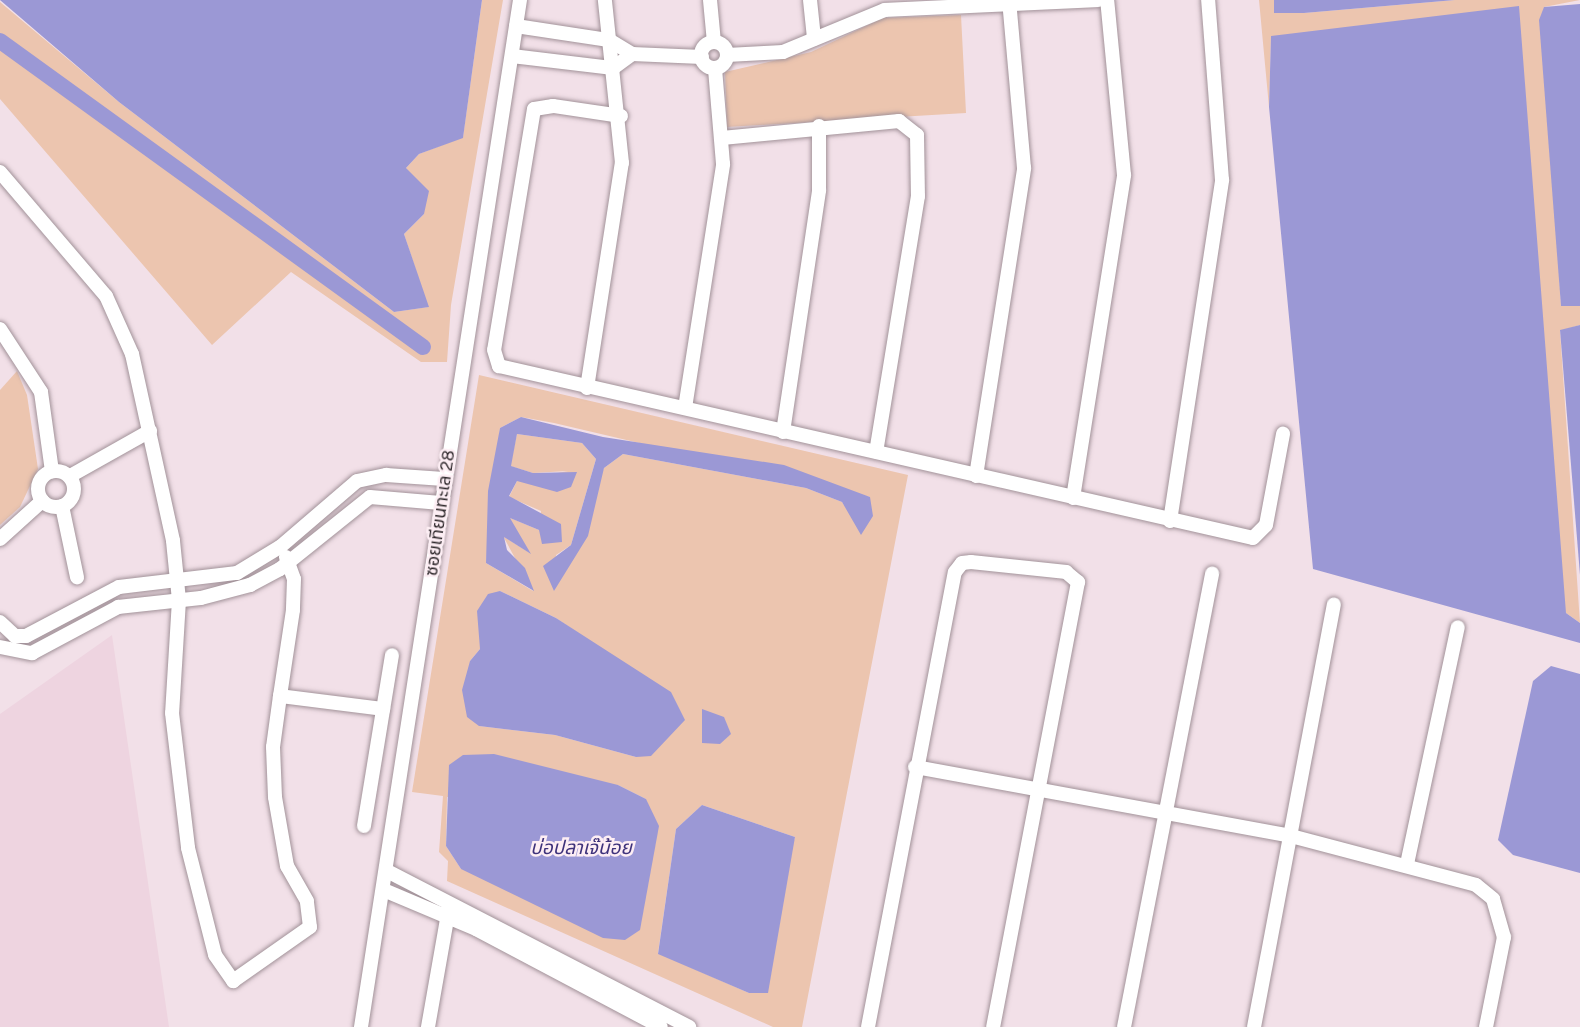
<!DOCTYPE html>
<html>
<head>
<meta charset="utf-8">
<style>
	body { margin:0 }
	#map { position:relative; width:1580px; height:1027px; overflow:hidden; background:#f2e0e8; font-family:Figtree,"Noto Sans Thai",sans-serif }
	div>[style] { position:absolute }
	.built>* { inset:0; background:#eed4e0 }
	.green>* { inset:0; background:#ecc5af }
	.water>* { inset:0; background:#9b98d5 }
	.canal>* { height:16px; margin:-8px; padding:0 8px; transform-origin:8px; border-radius:8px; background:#9b98d5 }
	.roads { filter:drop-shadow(0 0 2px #a29299) drop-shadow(0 0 2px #a29299) }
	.minor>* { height:14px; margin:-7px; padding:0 7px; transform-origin:7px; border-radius:7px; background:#fff }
	.minor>.ring { margin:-7px; padding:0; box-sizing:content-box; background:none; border:14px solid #fff; border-radius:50% }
	span { translate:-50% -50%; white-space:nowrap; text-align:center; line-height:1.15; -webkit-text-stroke:5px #fdeef4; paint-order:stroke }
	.street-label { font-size:18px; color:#2f292c }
	.water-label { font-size:19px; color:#3e327b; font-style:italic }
</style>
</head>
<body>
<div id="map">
	<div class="built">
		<div style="clip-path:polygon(112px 635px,169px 1027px,0 1027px,0 714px)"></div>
	</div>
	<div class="green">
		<div style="clip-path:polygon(482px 0,503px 0,451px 305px,447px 362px,421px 362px,291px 272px,212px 345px,0 99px,0 2px,119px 102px,394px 312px,428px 307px,404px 234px,424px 214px,406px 168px,419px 154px,463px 137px)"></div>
		<div style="clip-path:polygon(1259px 0,1274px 0,1275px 13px,1304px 13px,1455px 0,1580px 0,1544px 7px,1561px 306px,1580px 306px,1580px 325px,1560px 331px,1580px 623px,1566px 613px,1271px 36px,1269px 107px)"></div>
		<div style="clip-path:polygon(961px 15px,966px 113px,727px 127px,725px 72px,811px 52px,883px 18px)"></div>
		<div style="clip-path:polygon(17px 371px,27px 395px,38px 469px,20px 507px,0 525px,0 390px)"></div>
		<div style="clip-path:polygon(evenodd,479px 375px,908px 475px,802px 1027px,773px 1027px,447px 881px,448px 861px,439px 852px,443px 796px,412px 792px,479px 375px,521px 417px,554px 423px,870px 497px,855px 521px,842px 502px,806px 488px,623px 454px,604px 468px,554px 591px,556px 555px,571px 545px,596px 459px,582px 443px,517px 434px,510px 466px,533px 473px,568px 471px,517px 481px,509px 497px,541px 511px,539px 530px,508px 517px,530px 553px,503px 536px,533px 591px,486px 563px,500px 428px,521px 417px,479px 375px,500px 591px,556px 618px,619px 661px,636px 757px,555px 735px,479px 726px,470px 661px,480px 649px,500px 591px,479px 375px,618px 785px,646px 799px,461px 869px,446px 846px,447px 797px,618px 785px,479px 375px,702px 805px,795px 837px,749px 993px,658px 953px,676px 829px,702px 805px)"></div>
	</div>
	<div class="water">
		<div style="clip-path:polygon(0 0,482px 0,463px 138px,419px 154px,406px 168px,429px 191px,424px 214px,404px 234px,429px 307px,394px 312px,119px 102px)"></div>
		<div style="clip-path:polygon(1274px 0,1455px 0,1304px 13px,1274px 13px)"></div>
		<div style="clip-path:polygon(1580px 4px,1580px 306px,1561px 306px,1539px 20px,1544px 7px)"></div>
		<div style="clip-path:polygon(1519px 6px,1566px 613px,1580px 623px,1580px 643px,1313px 569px,1269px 107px,1271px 36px)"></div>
		<div style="clip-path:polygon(1580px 325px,1580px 575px,1560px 330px)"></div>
		<div style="clip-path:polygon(521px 417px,603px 437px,784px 465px,870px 497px,873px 516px,861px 535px,842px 502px,806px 488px,623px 454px,604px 468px,588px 536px,554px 591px,543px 566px,571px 545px,596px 459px,582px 443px,517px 434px,511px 466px,533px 473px,577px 472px,571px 487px,557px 492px,517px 481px,509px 496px,561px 524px,562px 542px,542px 544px,539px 530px,510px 518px,531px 554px,504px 537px,507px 550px,525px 568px,534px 591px,486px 563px,488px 491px,500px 428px)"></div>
		<div style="clip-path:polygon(500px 591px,556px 618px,671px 692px,685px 720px,651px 756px,636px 757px,555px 735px,479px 726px,467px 717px,462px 690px,470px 661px,480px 649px,477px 611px,488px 594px)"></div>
		<div style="clip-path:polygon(1551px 666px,1580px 674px,1580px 873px,1513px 855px,1498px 840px,1533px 681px)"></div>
		<div style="clip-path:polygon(702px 709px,724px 717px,731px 734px,720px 744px,702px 743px)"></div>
		<div style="clip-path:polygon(494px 754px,618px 785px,646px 799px,659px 826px,640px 930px,625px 940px,603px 938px,461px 869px,446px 846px,449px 765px,463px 755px)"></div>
		<div style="clip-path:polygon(702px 805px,795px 837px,768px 993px,749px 993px,658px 954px,676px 829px)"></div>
	</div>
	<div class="canal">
		<div style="left:0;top:41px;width:522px;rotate:35.88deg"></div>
	</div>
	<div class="roads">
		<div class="minor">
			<div style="left:710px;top:0;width:42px;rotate:84.6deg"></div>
			<div style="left:810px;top:0;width:39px;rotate:84deg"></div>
			<div style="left:516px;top:26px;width:94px;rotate:8.6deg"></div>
			<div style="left:609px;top:40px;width:27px;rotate:31deg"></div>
			<div class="ring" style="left:701px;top:42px;width:12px;height:12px"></div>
			<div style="left:727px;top:55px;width:56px;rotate:-3.1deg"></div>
			<div style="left:783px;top:52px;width:110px;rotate:-22.4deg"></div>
			<div style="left:885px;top:10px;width:213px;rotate:-2.7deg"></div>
			<div style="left:512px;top:56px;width:102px;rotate:6.8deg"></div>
			<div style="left:613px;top:68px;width:24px;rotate:-36deg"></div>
			<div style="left:632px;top:54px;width:70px;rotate:2.5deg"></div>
			<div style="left:621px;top:116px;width:69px;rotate:-171.6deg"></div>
			<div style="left:553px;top:106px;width:19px;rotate:171deg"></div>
			<div style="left:534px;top:109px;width:244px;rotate:99.4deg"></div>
			<div style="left:494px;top:350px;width:17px;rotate:73deg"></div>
			<div style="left:499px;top:366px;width:773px;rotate:12.85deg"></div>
			<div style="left:1253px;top:538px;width:18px;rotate:-45deg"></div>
			<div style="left:1266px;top:525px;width:93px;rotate:-79.4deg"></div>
			<div style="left:722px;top:138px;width:178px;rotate:-5.5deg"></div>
			<div style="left:899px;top:121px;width:23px;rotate:38deg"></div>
			<div style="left:917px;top:135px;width:61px;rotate:89.1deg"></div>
			<div style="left:918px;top:196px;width:259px;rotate:99.3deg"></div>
			<div style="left:0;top:172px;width:163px;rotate:49.5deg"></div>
			<div style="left:106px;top:296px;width:64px;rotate:65.9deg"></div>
			<div style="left:132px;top:354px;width:191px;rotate:77.6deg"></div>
			<div style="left:173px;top:541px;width:59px;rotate:84.2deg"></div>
			<div style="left:179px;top:600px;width:113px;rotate:93.5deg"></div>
			<div style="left:172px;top:713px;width:136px;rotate:83.2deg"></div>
			<div style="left:188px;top:848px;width:110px;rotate:75.8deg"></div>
			<div style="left:215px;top:955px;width:32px;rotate:55deg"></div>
			<div style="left:233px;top:981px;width:94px;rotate:-35deg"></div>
			<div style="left:310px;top:927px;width:26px;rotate:-97deg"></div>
			<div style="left:307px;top:901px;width:40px;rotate:-119.7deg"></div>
			<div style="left:287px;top:866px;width:70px;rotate:-99.9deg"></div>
			<div style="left:275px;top:797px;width:50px;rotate:-92.3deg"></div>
			<div style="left:273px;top:747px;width:51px;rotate:-82.2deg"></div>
			<div style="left:0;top:329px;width:75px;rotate:56.9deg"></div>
			<div style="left:41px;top:392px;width:80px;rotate:82.1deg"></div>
			<div style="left:587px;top:388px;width:228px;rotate:-81.2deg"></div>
			<div style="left:622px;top:163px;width:164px;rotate:-96deg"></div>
			<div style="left:685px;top:408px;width:247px;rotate:-81.1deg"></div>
			<div style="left:723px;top:164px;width:96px;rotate:-94.8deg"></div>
			<div style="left:783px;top:432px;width:245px;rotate:-81.5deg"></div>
			<div style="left:819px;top:190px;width:64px;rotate:-90deg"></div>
			<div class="ring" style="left:38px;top:471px;width:22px;height:22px"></div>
			<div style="left:70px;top:476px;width:92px;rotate:-29.4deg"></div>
			<div style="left:976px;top:476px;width:312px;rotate:-81.1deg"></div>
			<div style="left:1024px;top:168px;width:169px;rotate:-95.1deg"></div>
			<div style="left:1073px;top:498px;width:327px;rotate:-81deg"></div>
			<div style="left:1124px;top:175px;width:176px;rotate:-95.5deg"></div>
			<div style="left:62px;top:506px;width:73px;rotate:78.1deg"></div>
			<div style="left:1170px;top:521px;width:345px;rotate:-81.3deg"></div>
			<div style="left:1222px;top:180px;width:181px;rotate:-94.4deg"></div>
			<div style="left:0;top:539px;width:57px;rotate:-42.1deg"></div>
			<div style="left:286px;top:557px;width:23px;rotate:70deg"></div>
			<div style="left:294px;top:579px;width:31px;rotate:92deg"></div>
			<div style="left:293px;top:610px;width:87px;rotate:98.6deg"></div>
			<div style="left:280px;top:696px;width:104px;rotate:7.2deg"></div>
			<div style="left:0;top:622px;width:21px;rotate:43deg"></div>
			<div style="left:15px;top:636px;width:11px"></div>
			<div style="left:26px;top:636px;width:105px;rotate:-27.8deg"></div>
			<div style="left:119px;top:587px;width:119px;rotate:-6.8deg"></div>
			<div style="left:237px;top:573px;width:50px;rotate:-31.2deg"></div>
			<div style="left:280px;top:547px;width:101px;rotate:-40.6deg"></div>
			<div style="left:357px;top:481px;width:30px;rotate:-12deg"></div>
			<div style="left:386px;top:475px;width:58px;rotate:3.9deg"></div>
			<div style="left:0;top:647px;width:33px;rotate:11deg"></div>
			<div style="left:32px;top:653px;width:98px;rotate:-28.1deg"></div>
			<div style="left:118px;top:607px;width:83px;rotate:-6.2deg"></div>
			<div style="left:201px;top:598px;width:51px;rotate:-14.9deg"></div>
			<div style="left:250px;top:585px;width:34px;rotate:-28deg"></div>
			<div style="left:280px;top:569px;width:115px;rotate:-38.7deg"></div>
			<div style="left:370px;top:497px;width:71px;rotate:4.8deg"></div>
			<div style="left:915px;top:767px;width:382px;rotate:10.4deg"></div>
			<div style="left:1291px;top:836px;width:191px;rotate:14.8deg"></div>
			<div style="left:1476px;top:885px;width:22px;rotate:39deg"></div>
			<div style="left:1493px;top:899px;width:40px;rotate:74deg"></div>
			<div style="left:1504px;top:937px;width:92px;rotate:101.3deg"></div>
			<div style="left:364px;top:826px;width:173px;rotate:-80.7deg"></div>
			<div style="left:1407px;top:864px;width:242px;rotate:-77.9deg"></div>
			<div style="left:389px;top:872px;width:338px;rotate:27.3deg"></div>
			<div style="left:386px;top:891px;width:98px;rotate:22.9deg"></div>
			<div style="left:476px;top:929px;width:209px;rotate:27.9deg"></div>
			<div style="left:361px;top:1027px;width:1039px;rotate:-81.2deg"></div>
			<div style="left:428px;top:1027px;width:121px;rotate:-80deg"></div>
			<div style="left:868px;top:1027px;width:463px;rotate:-79.2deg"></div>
			<div style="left:955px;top:572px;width:11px;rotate:-52deg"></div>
			<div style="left:962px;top:563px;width:9px;rotate:-6deg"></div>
			<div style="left:971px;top:562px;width:96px;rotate:6deg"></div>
			<div style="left:1066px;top:572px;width:16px;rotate:40deg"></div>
			<div style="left:1078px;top:582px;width:453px;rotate:100.8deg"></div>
			<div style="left:1124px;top:1027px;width:462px;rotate:-79deg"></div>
			<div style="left:1254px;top:1027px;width:430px;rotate:-79.3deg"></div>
		</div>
	</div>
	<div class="street-label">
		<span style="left:440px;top:513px;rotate:-82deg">ซอยเทียนทะเล 28</span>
	</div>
	<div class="water-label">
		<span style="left:581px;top:848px">บ่อปลาเจ๊น้อย</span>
	</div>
</div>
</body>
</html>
